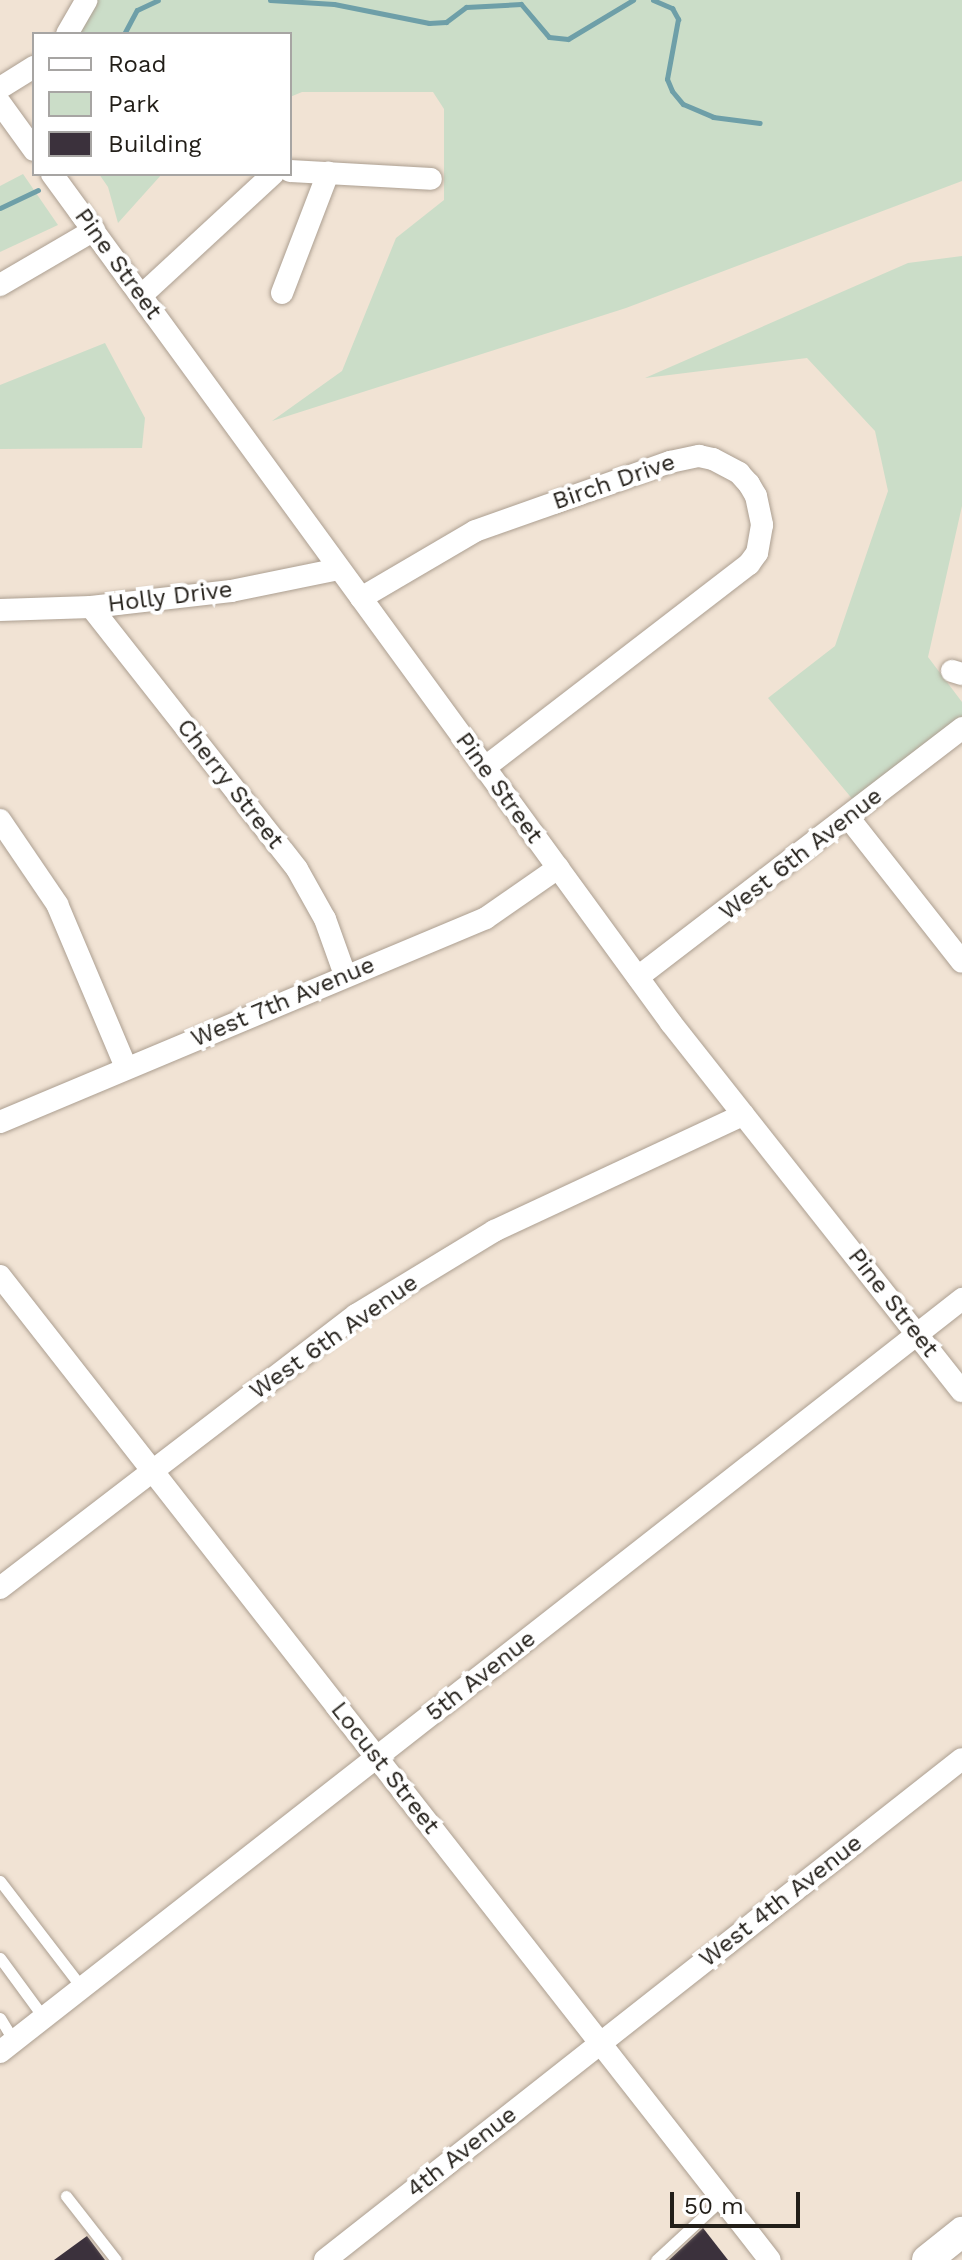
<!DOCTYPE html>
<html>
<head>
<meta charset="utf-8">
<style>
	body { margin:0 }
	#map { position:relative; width:962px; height:2260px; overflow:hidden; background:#f1e3d4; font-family:"Work Sans",sans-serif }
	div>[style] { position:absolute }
	.green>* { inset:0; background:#cbddc8 }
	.stream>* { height:5px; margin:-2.5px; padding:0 2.5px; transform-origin:2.5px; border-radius:2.5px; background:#6e9fa8 }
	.building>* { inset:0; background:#3b313c }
	.roads { filter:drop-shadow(0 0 2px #ac9f91) drop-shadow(0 0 2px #ac9f91) }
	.lane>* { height:11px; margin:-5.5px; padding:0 5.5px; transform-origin:5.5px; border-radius:5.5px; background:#fff }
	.street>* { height:22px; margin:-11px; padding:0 11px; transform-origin:11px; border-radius:11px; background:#fff }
	.secondary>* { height:30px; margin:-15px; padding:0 15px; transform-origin:15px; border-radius:15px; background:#fff }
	span { translate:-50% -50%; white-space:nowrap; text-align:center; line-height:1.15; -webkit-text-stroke:8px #fff; paint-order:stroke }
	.street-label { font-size:24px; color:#221e18 }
	.legend { position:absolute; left:32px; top:32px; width:260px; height:144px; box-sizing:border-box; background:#fff; border:2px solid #a7a5a3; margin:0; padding:10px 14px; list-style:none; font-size:24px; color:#221e18 }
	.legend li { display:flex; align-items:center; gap:16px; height:40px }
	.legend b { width:40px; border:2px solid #a7a5a3 }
	.scale { position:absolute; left:670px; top:2192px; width:130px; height:36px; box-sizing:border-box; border:4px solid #221e18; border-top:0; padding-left:10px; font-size:24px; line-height:28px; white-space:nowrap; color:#221e18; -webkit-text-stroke:6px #fff; paint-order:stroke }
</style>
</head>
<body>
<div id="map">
	<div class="green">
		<div style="clip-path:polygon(83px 0,962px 0,962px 181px,626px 308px,272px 421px,342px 371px,396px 238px,444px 200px,444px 109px,433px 92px,302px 92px,290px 97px,290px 34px,63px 34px)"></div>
		<div style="clip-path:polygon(23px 174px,58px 225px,0 252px,0 186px)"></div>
		<div style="clip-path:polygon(99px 174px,162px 174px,118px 223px,108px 187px)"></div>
		<div style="clip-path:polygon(962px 256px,962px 506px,928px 657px,962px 702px,962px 716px,859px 807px,768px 698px,835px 646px,888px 491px,875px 431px,807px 358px,645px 378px,908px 263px)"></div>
		<div style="clip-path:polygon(105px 343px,145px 418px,142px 448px,0 449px,0 385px)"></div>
	</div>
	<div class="stream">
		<div style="left:270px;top:0;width:64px;rotate:3.6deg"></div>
		<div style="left:334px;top:4px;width:97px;rotate:11.3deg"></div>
		<div style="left:429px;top:23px;width:17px;rotate:-3deg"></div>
		<div style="left:446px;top:22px;width:25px;rotate:-37deg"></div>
		<div style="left:466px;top:7px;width:55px;rotate:-3.1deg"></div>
		<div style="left:521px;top:4px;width:43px;rotate:49.7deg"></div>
		<div style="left:549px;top:37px;width:19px;rotate:6deg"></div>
		<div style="left:568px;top:39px;width:76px;rotate:-31deg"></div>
		<div style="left:653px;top:0;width:21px;rotate:23deg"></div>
		<div style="left:672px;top:8px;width:13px;rotate:61deg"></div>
		<div style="left:678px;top:19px;width:61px;rotate:100.4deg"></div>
		<div style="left:667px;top:79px;width:13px;rotate:67deg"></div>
		<div style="left:672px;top:91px;width:17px;rotate:50deg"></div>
		<div style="left:683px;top:104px;width:33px;rotate:23deg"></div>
		<div style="left:713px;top:117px;width:47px;rotate:7.3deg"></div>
		<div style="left:124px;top:34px;width:27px;rotate:-62deg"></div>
		<div style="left:137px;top:10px;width:23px;rotate:-25deg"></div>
		<div style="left:0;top:208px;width:42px;rotate:-25.3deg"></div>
	</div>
	<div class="building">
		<div style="clip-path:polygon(703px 2228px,728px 2260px,669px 2260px)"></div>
		<div style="clip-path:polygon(87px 2236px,105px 2260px,54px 2260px)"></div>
	</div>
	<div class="roads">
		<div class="lane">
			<div style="left:0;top:1881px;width:135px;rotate:52.5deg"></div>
			<div style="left:0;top:1958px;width:74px;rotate:53.7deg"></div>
			<div style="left:0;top:2018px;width:27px;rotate:59deg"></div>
			<div style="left:66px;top:2196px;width:81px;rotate:52deg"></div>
			<div style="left:656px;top:2260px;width:90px;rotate:-42.7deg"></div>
		</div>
		<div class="street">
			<div style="left:67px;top:34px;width:39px;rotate:-60deg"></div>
			<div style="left:0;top:88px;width:40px;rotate:-32deg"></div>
			<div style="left:0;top:103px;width:58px;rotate:54.1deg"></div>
			<div style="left:290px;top:171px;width:141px;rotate:3.2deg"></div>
			<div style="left:52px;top:174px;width:1051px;rotate:53.9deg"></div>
			<div style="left:671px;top:1023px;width:469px;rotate:51.7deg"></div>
			<div style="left:0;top:285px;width:109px;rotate:-30.3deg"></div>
			<div style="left:282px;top:293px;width:129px;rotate:-69deg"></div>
			<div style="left:142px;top:295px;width:178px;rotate:-42.7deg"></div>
			<div style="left:361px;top:598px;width:132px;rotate:-30.4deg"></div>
			<div style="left:475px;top:531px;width:207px;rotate:-19.5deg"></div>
			<div style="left:670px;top:462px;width:30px;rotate:-12deg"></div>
			<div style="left:699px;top:456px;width:14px;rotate:12deg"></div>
			<div style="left:713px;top:459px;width:30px;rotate:28deg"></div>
			<div style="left:739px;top:473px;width:15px;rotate:48deg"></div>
			<div style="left:749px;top:484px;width:14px;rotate:60deg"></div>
			<div style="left:756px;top:496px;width:30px;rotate:78deg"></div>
			<div style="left:762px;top:525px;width:28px;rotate:100deg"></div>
			<div style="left:757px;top:553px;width:14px;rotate:126deg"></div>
			<div style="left:749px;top:564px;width:334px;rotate:142.4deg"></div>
			<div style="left:91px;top:607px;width:333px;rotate:51.8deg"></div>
			<div style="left:297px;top:869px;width:57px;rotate:60.8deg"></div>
			<div style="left:325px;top:919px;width:59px;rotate:70.3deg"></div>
			<div style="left:0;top:610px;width:91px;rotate:-1.9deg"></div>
			<div style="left:91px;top:607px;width:141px;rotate:-6.5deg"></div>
			<div style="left:231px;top:591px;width:110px;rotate:-11.5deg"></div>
			<div style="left:952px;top:671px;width:10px;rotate:17deg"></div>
			<div style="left:848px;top:817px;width:184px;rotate:51.8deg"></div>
			<div style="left:0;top:820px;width:102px;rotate:55.8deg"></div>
			<div style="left:57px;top:904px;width:177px;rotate:67.1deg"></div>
			<div style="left:638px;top:977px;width:409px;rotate:-37.5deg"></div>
			<div style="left:0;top:1122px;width:527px;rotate:-22.77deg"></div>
			<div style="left:486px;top:918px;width:88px;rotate:-34.8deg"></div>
			<div style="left:0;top:1276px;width:1249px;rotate:51.96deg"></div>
			<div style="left:0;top:1588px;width:449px;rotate:-37.5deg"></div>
			<div style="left:356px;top:1315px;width:162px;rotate:-31.3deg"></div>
			<div style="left:494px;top:1231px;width:275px;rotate:-25deg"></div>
			<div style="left:0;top:2052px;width:1222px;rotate:-38.05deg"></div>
			<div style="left:325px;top:2260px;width:810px;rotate:-38.19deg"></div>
		</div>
		<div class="secondary">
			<div style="left:927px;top:2260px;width:45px;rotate:-38.7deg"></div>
		</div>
	</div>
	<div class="street-label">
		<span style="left:118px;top:264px;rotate:54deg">Pine Street</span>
		<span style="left:614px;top:482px;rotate:-19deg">Birch Drive</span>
		<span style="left:170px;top:597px;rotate:-7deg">Holly Drive</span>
		<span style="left:230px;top:784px;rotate:52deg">Cherry Street</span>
		<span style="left:499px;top:788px;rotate:54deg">Pine Street</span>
		<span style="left:801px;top:854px;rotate:-38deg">West 6th Avenue</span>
		<span style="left:283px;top:1002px;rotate:-23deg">West 7th Avenue</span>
		<span style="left:893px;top:1303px;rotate:52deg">Pine Street</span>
		<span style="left:334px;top:1337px;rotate:-35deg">West 6th Avenue</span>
		<span style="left:481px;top:1676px;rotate:-38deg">5th Avenue</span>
		<span style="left:385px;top:1768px;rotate:52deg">Locust Street</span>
		<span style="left:781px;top:1901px;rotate:-38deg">West 4th Avenue</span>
		<span style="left:462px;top:2152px;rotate:-38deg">4th Avenue</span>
	</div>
	<ul class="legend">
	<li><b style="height:10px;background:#fff"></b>Road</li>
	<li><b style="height:22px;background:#cbddc8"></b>Park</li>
	<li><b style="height:22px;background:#3b313c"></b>Building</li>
	</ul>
	<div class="scale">50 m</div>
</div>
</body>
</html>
